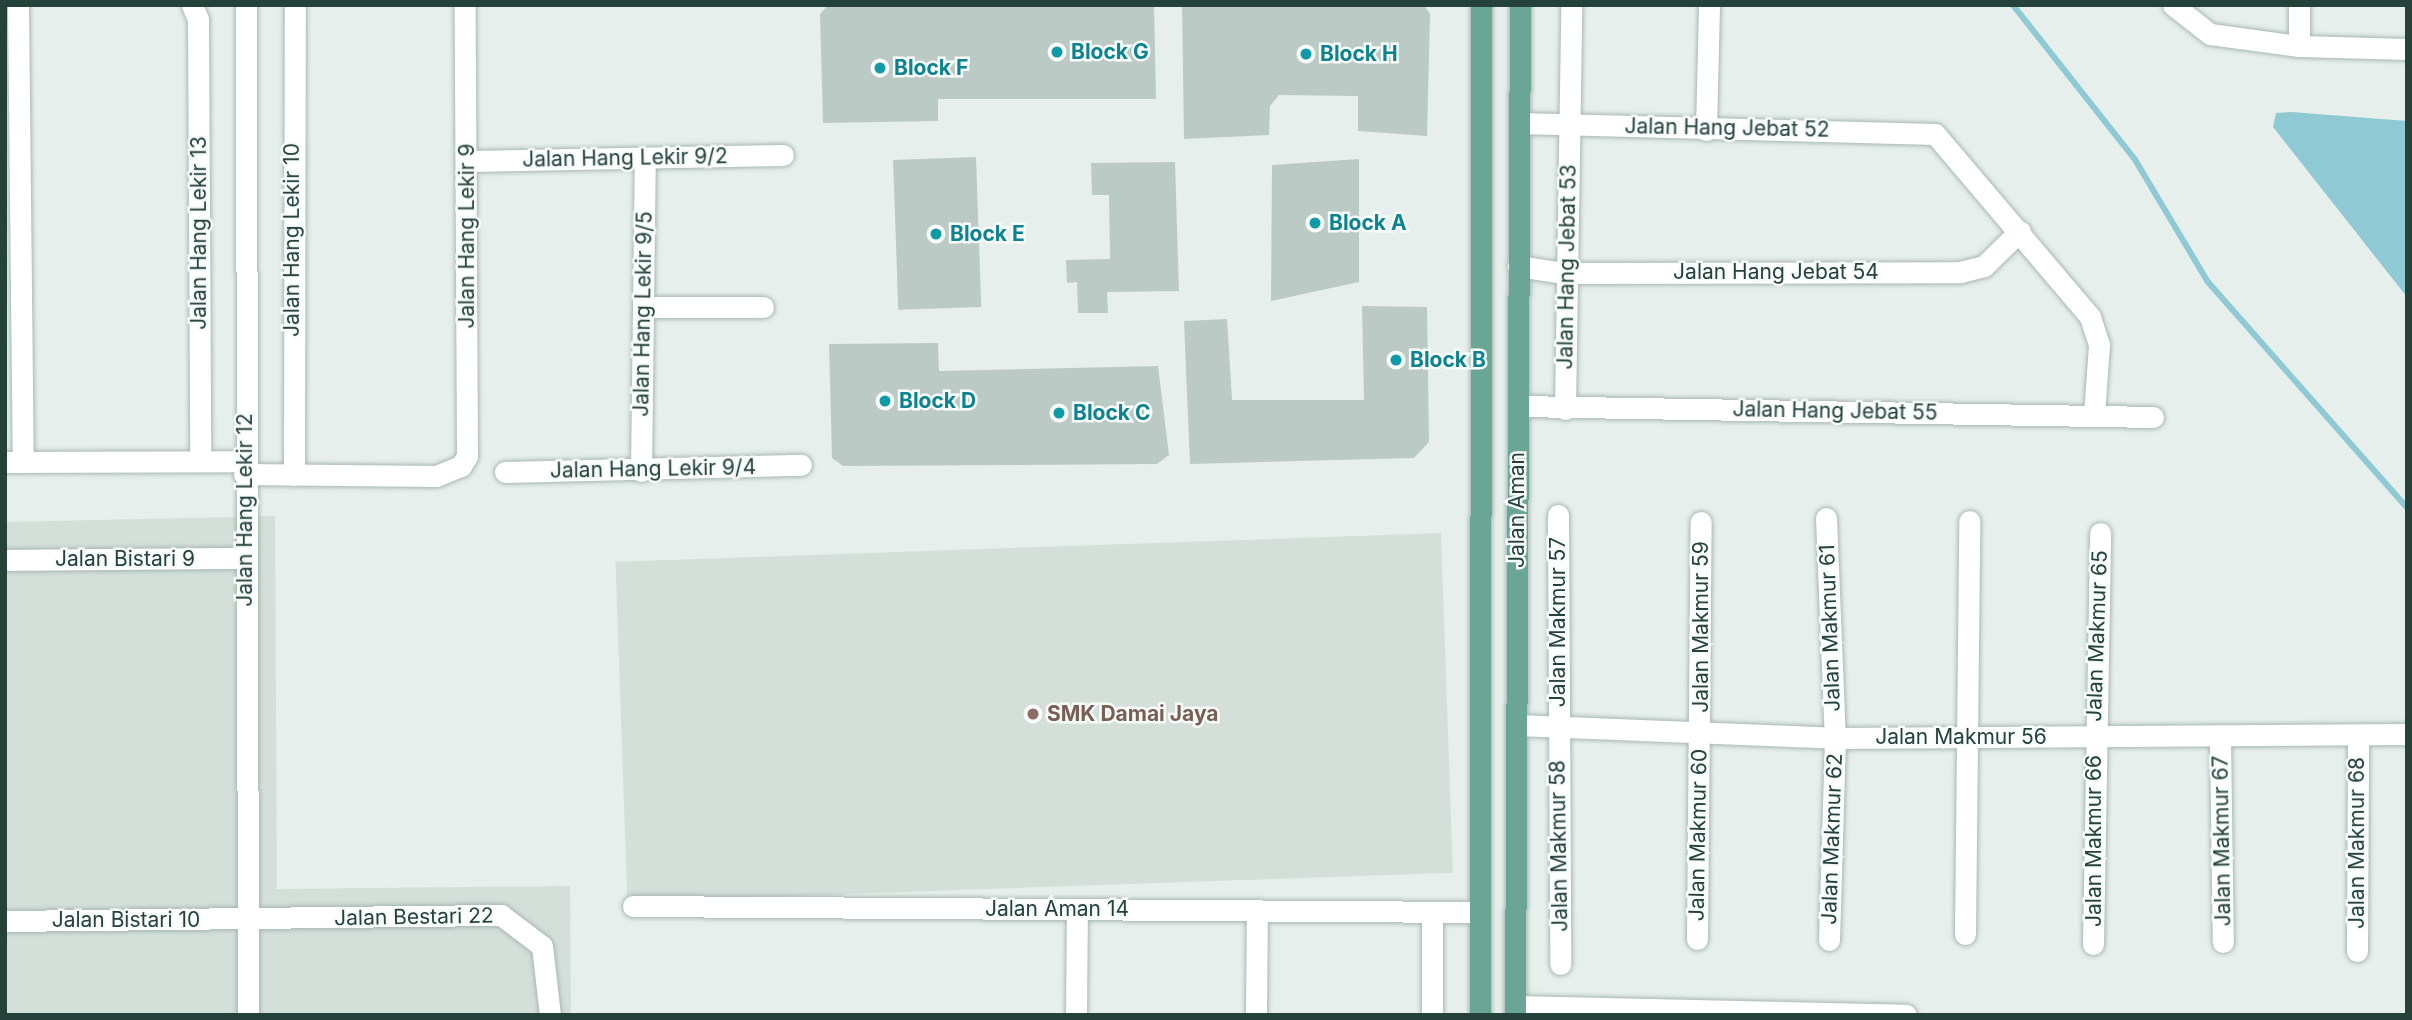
<!DOCTYPE html>
<html>
<head>
<meta charset="utf-8">
<style>
	body { margin:0 }
	#map { position:relative; width:2412px; height:1020px; overflow:hidden; background:#e6efeb; font-family:Inter,sans-serif }
	div>[style] { position:absolute }
	.built>* { inset:0; background:#d4dfda; transform-origin:0 0 }
	.water>* { inset:0; background:#8ec9d4 }
	.stream>* { height:6px; margin:-3px; padding:0 3px; transform-origin:3px; border-radius:3px; background:#8ec9d4 }
	.building>* { inset:0; background:#bbcac4; transform-origin:0 0 }
	.roads { filter:drop-shadow(0 0 2px #a8b8b2) drop-shadow(0 0 2px #a8b8b2) }
	.minor>* { height:21px; margin:-10.5px; padding:0 10.5px; transform-origin:10.5px; border-radius:10.5px; background:#fff }
	.major>* { height:21px; margin:-10.5px; padding:0 10.5px; transform-origin:10.5px; border-radius:10.5px; background:#6aa596 }
	.dots>* { width:19px; height:19px; translate:-50% -50%; box-sizing:border-box; border:4px solid #f7fbf9; border-radius:50% }
	span { translate:-50% -50%; white-space:nowrap; text-align:center; line-height:1.15; -webkit-text-stroke:5px #f7fbf9; paint-order:stroke }
	.culture-label { font-size:21px; color:#0d838f; font-weight:700 }
	.left { translate:0 -50%; text-align:left }
	.street-label { font-size:21px; color:#24423a }
	.education-label { font-size:21px; color:#785e54; font-weight:700 }
	.frame { position:absolute; inset:0; border:7px solid #24423a; pointer-events:none }
</style>
</head>
<body>
<div id="map">
	<div class="built">
		<div style="clip-path:polygon(275px 516px,277px 889px,570px 886px,571px 1015px,5px 1015px,5px 522px)"></div>
		<div style="left:1441px;top:533px;width:340px;height:826px;rotate:88deg"></div>
	</div>
	<div class="water">
		<div style="clip-path:polygon(2291px 112px,2407px 121px,2407px 297px,2273px 127px,2276px 113px)"></div>
	</div>
	<div class="stream">
		<div style="left:2013px;top:5px;width:195px;rotate:51.7deg"></div>
		<div style="left:2134px;top:158px;width:144px;rotate:59.2deg"></div>
		<div style="left:2208px;top:282px;width:301px;rotate:48.6deg"></div>
	</div>
	<div class="building">
		<div style="clip-path:polygon(828px 5px,1154px 5px,1156px 99px,938px 99px,938px 121px,823px 123px,820px 14px)"></div>
		<div style="clip-path:polygon(1182px 5px,1424px 5px,1430px 14px,1427px 136px,1358px 131px,1358px 96px,1279px 95px,1270px 106px,1269px 135px,1184px 139px)"></div>
		<div style="left:976px;top:157px;width:150px;height:83px;rotate:88deg"></div>
		<div style="clip-path:polygon(1359px 159px,1359px 282px,1271px 301px,1272px 165px)"></div>
		<div style="clip-path:polygon(1175px 162px,1179px 291px,1107px 292px,1108px 313px,1078px 313px,1077px 282px,1067px 283px,1066px 260px,1110px 259px,1109px 195px,1092px 195px,1091px 163px)"></div>
		<div style="clip-path:polygon(1362px 306px,1427px 307px,1429px 442px,1414px 458px,1190px 464px,1184px 321px,1227px 319px,1232px 400px,1364px 400px)"></div>
		<div style="clip-path:polygon(938px 343px,939px 371px,1158px 366px,1169px 455px,1157px 464px,843px 466px,832px 458px,829px 344px)"></div>
	</div>
	<div class="roads">
		<div class="minor">
			<div style="left:18px;top:5px;width:457px;rotate:89.4deg"></div>
			<div style="left:192px;top:5px;width:15px;rotate:67deg"></div>
			<div style="left:198px;top:19px;width:442px;rotate:89.7deg"></div>
			<div style="left:246px;top:5px;width:1010px;rotate:89.89deg"></div>
			<div style="left:2173px;top:5px;width:47px;rotate:38.1deg"></div>
			<div style="left:2210px;top:34px;width:90px;rotate:7.7deg"></div>
			<div style="left:2299px;top:46px;width:108px;rotate:1.6deg"></div>
			<div style="left:2299px;top:46px;width:41px;rotate:-90deg"></div>
			<div style="left:1519px;top:123px;width:416px;rotate:1.5deg"></div>
			<div style="left:1935px;top:134px;width:240px;rotate:49.7deg"></div>
			<div style="left:2090px;top:317px;width:29px;rotate:72deg"></div>
			<div style="left:2099px;top:345px;width:69px;rotate:94.1deg"></div>
			<div style="left:1706px;top:130px;width:125px;rotate:-88.6deg"></div>
			<div style="left:467px;top:161px;width:316px;rotate:-1.1deg"></div>
			<div style="left:1518px;top:266px;width:47px;rotate:8.7deg"></div>
			<div style="left:1564px;top:273px;width:396px;rotate:-0.1deg"></div>
			<div style="left:1960px;top:272px;width:25px;rotate:-14deg"></div>
			<div style="left:1984px;top:266px;width:50px;rotate:-44.2deg"></div>
			<div style="left:643px;top:307px;width:120px"></div>
			<div style="left:1518px;top:406px;width:635px;rotate:0.99deg"></div>
			<div style="left:1565px;top:409px;width:404px;rotate:-89.1deg"></div>
			<div style="left:5px;top:462px;width:239px;rotate:-0.2deg"></div>
			<div style="left:641px;top:471px;width:313px;rotate:-89.3deg"></div>
			<div style="left:505px;top:472px;width:296px;rotate:-1.4deg"></div>
			<div style="left:244px;top:474px;width:192px;rotate:0.6deg"></div>
			<div style="left:436px;top:476px;width:27px;rotate:-22deg"></div>
			<div style="left:461px;top:466px;width:12px;rotate:-59deg"></div>
			<div style="left:467px;top:456px;width:451px;rotate:-90.3deg"></div>
			<div style="left:294px;top:475px;width:470px;rotate:-89.9deg"></div>
			<div style="left:1558px;top:515px;width:449px;rotate:89.7deg"></div>
			<div style="left:1826px;top:518px;width:220px;rotate:87.7deg"></div>
			<div style="left:1835px;top:738px;width:202px;rotate:91.7deg"></div>
			<div style="left:5px;top:560px;width:240px;rotate:-0.5deg"></div>
			<div style="left:1516px;top:725px;width:319px;rotate:2.3deg"></div>
			<div style="left:1835px;top:738px;width:572px;rotate:-0.4deg"></div>
			<div style="left:2220px;top:739px;width:203px;rotate:89.2deg"></div>
			<div style="left:633px;top:906px;width:847px;rotate:0.41deg"></div>
			<div style="left:1432px;top:912px;width:103px;rotate:90deg"></div>
			<div style="left:5px;top:921px;width:496px;rotate:-0.7deg"></div>
			<div style="left:501px;top:915px;width:51px;rotate:37.1deg"></div>
			<div style="left:542px;top:946px;width:69px;rotate:83.4deg"></div>
			<div style="left:1965px;top:934px;width:413px;rotate:-89.4deg"></div>
			<div style="left:1697px;top:939px;width:417px;rotate:-89.5deg"></div>
			<div style="left:2093px;top:944px;width:411px;rotate:-89deg"></div>
			<div style="left:2357px;top:951px;width:216px;rotate:-89.7deg"></div>
			<div style="left:1515px;top:1006px;width:391px;rotate:1.3deg"></div>
			<div style="left:1076px;top:1015px;width:106px;rotate:-89.5deg"></div>
			<div style="left:1256px;top:1015px;width:105px;rotate:-89.5deg"></div>
		</div>
		<div class="major">
			<div style="left:1480px;top:1015px;width:1010px;rotate:-89.94deg"></div>
			<div style="left:1515px;top:1015px;width:1010px;rotate:-89.72deg"></div>
		</div>
	</div>
	<div class="dots">
		<div style="left:1057px;top:52px;background:#0f9aa8"></div>
		<div style="left:1306px;top:54px;background:#0f9aa8"></div>
		<div style="left:880px;top:68px;background:#0f9aa8"></div>
		<div style="left:1315px;top:223px;background:#0f9aa8"></div>
		<div style="left:936px;top:234px;background:#0f9aa8"></div>
		<div style="left:1396px;top:360px;background:#0f9aa8"></div>
		<div style="left:885px;top:401px;background:#0f9aa8"></div>
		<div style="left:1059px;top:413px;background:#0f9aa8"></div>
		<div style="left:1033px;top:714px;background:#8d6e63"></div>
	</div>
	<div class="culture-label">
		<span class="left" style="left:1071px;top:52px">Block G</span>
		<span class="left" style="left:1320px;top:54px">Block H</span>
		<span class="left" style="left:894px;top:68px">Block F</span>
		<span class="left" style="left:1329px;top:223px">Block A</span>
		<span class="left" style="left:950px;top:234px">Block E</span>
		<span class="left" style="left:1410px;top:360px">Block B</span>
		<span class="left" style="left:899px;top:401px">Block D</span>
		<span class="left" style="left:1073px;top:413px">Block C</span>
	</div>
	<div class="street-label">
		<span style="left:1727px;top:128px;rotate:1deg">Jalan Hang Jebat 52</span>
		<span style="left:625px;top:158px;rotate:-1deg">Jalan Hang Lekir 9/2</span>
		<span style="left:199px;top:233px;rotate:-90deg">Jalan Hang Lekir 13</span>
		<span style="left:467px;top:236px;rotate:-90deg">Jalan Hang Lekir 9</span>
		<span style="left:292px;top:240px;rotate:-90deg">Jalan Hang Lekir 10</span>
		<span style="left:1567px;top:267px;rotate:-89deg">Jalan Hang Jebat 53</span>
		<span style="left:1776px;top:272px">Jalan Hang Jebat 54</span>
		<span style="left:643px;top:314px;rotate:-89deg">Jalan Hang Lekir 9/5</span>
		<span style="left:1835px;top:411px;rotate:1deg">Jalan Hang Jebat 55</span>
		<span style="left:653px;top:469px;rotate:-1deg">Jalan Hang Lekir 9/4</span>
		<span style="left:245px;top:510px;rotate:-90deg">Jalan Hang Lekir 12</span>
		<span style="left:1517px;top:510px;rotate:-90deg">Jalan Aman</span>
		<span style="left:125px;top:559px">Jalan Bistari 9</span>
		<span style="left:1558px;top:622px;rotate:-90deg">Jalan Makmur 57</span>
		<span style="left:1701px;top:627px;rotate:-90deg">Jalan Makmur 59</span>
		<span style="left:1830px;top:628px;rotate:-92deg">Jalan Makmur 61</span>
		<span style="left:2097px;top:636px;rotate:-88deg">Jalan Makmur 65</span>
		<span style="left:1961px;top:737px">Jalan Makmur 56</span>
		<span style="left:1698px;top:835px;rotate:-89deg">Jalan Makmur 60</span>
		<span style="left:1832px;top:839px;rotate:-88deg">Jalan Makmur 62</span>
		<span style="left:2094px;top:841px;rotate:-90deg">Jalan Makmur 66</span>
		<span style="left:2222px;top:841px;rotate:-91deg">Jalan Makmur 67</span>
		<span style="left:2357px;top:843px;rotate:-90deg">Jalan Makmur 68</span>
		<span style="left:1559px;top:846px;rotate:-91deg">Jalan Makmur 58</span>
		<span style="left:1057px;top:909px">Jalan Aman 14</span>
		<span style="left:414px;top:917px;rotate:-1deg">Jalan Bestari 22</span>
		<span style="left:126px;top:920px">Jalan Bistari 10</span>
	</div>
	<div class="education-label">
		<span class="left" style="left:1047px;top:714px">SMK Damai Jaya</span>
	</div>
	<div class="frame"></div>
</div>
</body>
</html>
